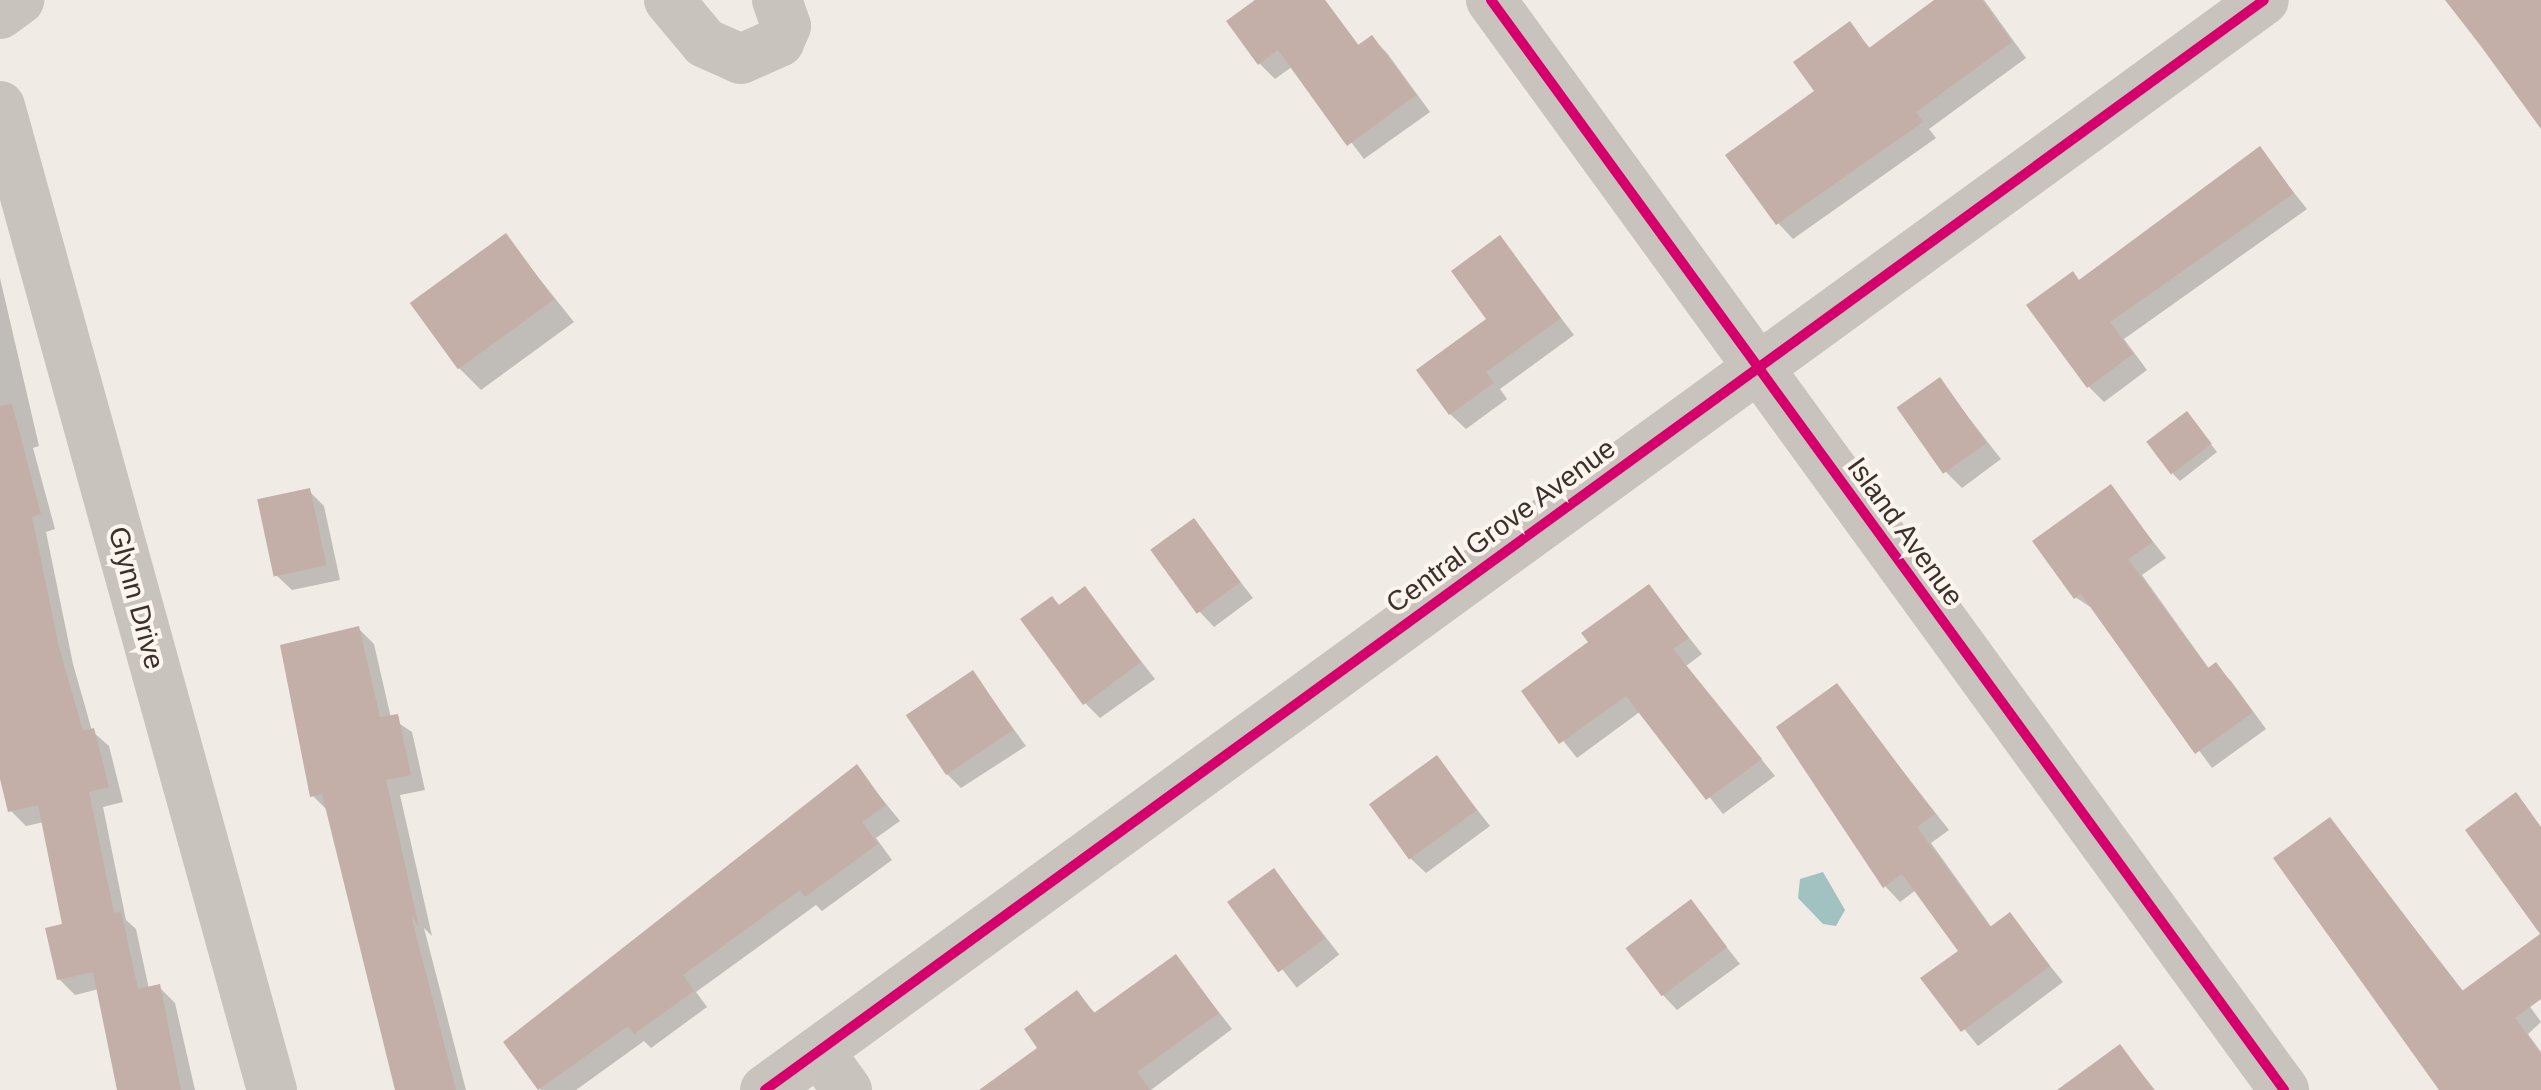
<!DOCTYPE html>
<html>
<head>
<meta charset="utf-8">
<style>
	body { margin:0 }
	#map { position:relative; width:2541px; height:1090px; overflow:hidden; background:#f0ebe5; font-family:Arial,sans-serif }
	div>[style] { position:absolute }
	.water>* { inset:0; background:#a1c2c1 }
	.shadow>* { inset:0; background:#0003; transform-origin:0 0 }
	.building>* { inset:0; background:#c3afa7; transform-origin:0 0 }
	.minor>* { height:50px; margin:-25px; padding:0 25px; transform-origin:25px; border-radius:25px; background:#c9c3be }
	.cycleway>* { height:10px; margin:-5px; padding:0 5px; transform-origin:5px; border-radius:5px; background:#d6006c }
	span { translate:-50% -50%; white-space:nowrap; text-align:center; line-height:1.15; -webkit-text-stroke:8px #fbf5ee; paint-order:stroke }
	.street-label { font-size:28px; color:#3b302b }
</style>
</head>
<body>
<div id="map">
	<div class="water">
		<div style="clip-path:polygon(1823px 872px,1845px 910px,1836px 926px,1823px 924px,1798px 898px,1800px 879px)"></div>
	</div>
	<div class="shadow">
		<div style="clip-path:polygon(1254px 0,1325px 0,1360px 47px,1372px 38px,1387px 53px,1430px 112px,1364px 159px,1293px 66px,1275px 79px,1260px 64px)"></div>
		<div style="clip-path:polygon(1938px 0,1984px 0,2026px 58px,1929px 129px,1936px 138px,1793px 239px,1778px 223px,1818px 91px,1849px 25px,1871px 49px)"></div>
		<div style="clip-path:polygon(2260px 150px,2307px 209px,2124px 339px,2147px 370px,2104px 402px,2088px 386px,2081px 282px)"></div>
		<div style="clip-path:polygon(506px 237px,574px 322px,481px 390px,459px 368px)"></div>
		<div style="clip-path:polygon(1500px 238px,1574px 335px,1500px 389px,1507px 399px,1466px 429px,1450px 414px,1490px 320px)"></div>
		<div style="clip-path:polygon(0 278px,39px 446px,33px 448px,55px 529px,46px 532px,73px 664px,92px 731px,109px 746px,123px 802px,103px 807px,126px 920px,136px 929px,149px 989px,159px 987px,175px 1003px,195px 1090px,119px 1090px,99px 989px,75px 995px,59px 979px,65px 926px,44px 822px,26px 826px,11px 811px,0 765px)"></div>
		<div style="clip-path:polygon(1940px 381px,2001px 459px,1962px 488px,1946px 472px)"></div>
		<div style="clip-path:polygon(2194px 422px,2217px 452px,2180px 481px,2173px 474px)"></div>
		<div style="clip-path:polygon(2110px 487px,2166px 558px,2142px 575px,2210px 670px,2216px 666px,2231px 681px,2266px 729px,2212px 768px,2095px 610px,2075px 597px)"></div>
		<div style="clip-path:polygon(309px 491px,324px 506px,340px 580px,292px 590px,276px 575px)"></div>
		<div style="clip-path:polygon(1193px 521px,1253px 598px,1214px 627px,1199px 611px)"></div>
		<div style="clip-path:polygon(1649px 587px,1702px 654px,1686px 666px,1775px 776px,1723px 814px,1641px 711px,1577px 758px,1524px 692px,1591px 643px)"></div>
		<div style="clip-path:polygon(1085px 589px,1155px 679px,1100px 718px,1085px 703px,1060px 607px)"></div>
		<div style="clip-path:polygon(358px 628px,374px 644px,391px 718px,412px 732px,425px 790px,400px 795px,432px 936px,424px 928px,466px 1090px,398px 1090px,329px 812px,312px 795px)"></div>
		<div style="clip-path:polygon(973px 673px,1026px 746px,961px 788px,946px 773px)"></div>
		<div style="clip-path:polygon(1836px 686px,1949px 830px,1931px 843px,1992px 928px,2010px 916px,2063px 982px,1978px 1046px,1924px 979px,1961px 951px,1916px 890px,1900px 902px,1885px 886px,1779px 728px)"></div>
		<div style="clip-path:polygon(1437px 759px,1490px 826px,1426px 873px,1410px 858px)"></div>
		<div style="clip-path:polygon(857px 768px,900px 821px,876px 838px,892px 860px,822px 911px,816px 905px,696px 992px,707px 1007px,651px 1048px,644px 1041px,576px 1090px,541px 1090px,506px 1042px)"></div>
		<div style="clip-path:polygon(2330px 820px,2464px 992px,2513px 983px,2541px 1022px,2528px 1034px,2541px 1052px,2541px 1090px,2443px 1090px)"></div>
		<div style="left:1274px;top:871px;width:106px;height:54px;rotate:52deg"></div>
		<div style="clip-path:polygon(1691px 902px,1740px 964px,1677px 1010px,1662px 994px)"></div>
		<div style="clip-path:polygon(1176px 957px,1232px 1029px,1151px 1090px,983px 1090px,1041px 1048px,1077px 994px,1096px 1014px)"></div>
		<div style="clip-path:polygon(2120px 1047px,2155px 1090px,2061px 1090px)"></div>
	</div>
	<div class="building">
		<div style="clip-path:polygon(1255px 0,1325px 0,1358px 45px,1372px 35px,1416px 95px,1347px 146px,1278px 50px,1258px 65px,1226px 21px)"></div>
		<div style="clip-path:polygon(1934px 0,1982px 0,2012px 42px,1916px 112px,1923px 122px,1776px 225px,1725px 155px,1814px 91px,1793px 62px,1850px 21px,1869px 48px)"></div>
		<div style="clip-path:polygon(2445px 0,2541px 0,2541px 129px,2480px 45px)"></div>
		<div style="clip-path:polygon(2260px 146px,2294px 193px,2110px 322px,2133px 354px,2087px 388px,2026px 305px,2073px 271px,2079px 280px)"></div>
		<div style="left:506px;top:233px;width:82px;height:119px;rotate:54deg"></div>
		<div style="clip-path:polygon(1500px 235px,1561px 318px,1486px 372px,1494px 383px,1449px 415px,1416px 370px,1486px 319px,1451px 271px)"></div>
		<div style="left:1940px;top:377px;width:81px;height:53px;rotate:55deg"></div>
		<div style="clip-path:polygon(12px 404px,41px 514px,32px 517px,59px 647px,83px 731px,94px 728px,109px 787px,89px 792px,114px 913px,121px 911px,138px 989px,160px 984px,181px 1090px,117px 1090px,93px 972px,57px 980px,45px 928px,62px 924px,38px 805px,8px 812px,0 779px,0 406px)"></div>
		<div style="left:2187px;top:411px;width:41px;height:51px;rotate:53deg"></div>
		<div style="clip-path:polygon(2111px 484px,2153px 542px,2128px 559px,2208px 668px,2216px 662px,2253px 712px,2195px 754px,2081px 594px,2074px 599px,2032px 541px)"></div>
		<div style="left:310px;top:488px;width:79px;height:54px;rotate:78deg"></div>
		<div style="left:1194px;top:518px;width:79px;height:54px;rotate:54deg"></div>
		<div style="clip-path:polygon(1649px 584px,1689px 638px,1673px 649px,1762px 759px,1706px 800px,1626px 696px,1559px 744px,1521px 691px,1588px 642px,1581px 633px)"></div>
		<div style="clip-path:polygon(1085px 586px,1141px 662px,1083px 705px,1020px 619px,1052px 596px,1059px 605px)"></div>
		<div style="clip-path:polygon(359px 626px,380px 717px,398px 714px,411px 775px,386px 780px,419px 927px,411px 915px,456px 1090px,395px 1090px,322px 794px,310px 797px,280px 645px)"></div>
		<div style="left:973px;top:670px;width:72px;height:81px;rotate:56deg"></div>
		<div style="clip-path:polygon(1837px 683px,1935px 814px,1917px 827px,1990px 927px,2010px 912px,2050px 966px,1961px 1032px,1920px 978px,1958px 951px,1902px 874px,1883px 888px,1776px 727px)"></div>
		<div style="left:1437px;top:755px;width:68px;height:84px;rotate:54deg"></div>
		<div style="clip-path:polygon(857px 764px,886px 805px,862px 822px,878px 844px,805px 897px,800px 890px,683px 975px,694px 991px,634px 1034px,628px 1026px,538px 1090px,503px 1042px)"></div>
		<div style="clip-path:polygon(2516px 792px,2541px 827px,2541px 999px,2515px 1018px,2541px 1054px,2541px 1090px,2439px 1090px,2273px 858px,2330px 817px,2462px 991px,2540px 934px,2465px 830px)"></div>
		<div style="left:1274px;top:868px;width:87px;height:58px;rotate:54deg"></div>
		<div style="left:1691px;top:899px;width:60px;height:82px;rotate:53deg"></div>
		<div style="clip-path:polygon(1176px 954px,1219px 1013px,1137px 1072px,1150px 1090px,979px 1090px,1037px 1048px,1024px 1029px,1077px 990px,1094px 1013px)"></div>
		<div style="clip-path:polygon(2120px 1044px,2154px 1090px,2057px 1090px)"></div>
	</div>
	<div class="minor">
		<div style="left:669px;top:0;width:56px;rotate:50.1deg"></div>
		<div style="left:705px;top:43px;width:39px;rotate:24deg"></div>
		<div style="left:741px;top:59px;width:42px;rotate:-24.1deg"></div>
		<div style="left:779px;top:42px;width:17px;rotate:-66deg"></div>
		<div style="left:786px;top:26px;width:28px;rotate:-109deg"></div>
		<div style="left:1491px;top:0;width:1348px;rotate:53.96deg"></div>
		<div style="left:0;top:14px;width:24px;rotate:-36deg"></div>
		<div style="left:0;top:106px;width:1021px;rotate:74.55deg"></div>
		<div style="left:819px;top:1051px;width:48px;rotate:54.3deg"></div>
		<div style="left:765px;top:1090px;width:1853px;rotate:-36.02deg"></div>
	</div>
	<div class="cycleway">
		<div style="left:1491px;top:0;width:1348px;rotate:53.96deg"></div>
		<div style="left:765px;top:1090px;width:1853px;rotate:-36.02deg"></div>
	</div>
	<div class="street-label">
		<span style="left:1501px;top:526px;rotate:-36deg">Central Grove Avenue</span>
		<span style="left:1905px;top:532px;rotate:54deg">Island Avenue</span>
		<span style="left:136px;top:598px;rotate:75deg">Glynn Drive</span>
	</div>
</div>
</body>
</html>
